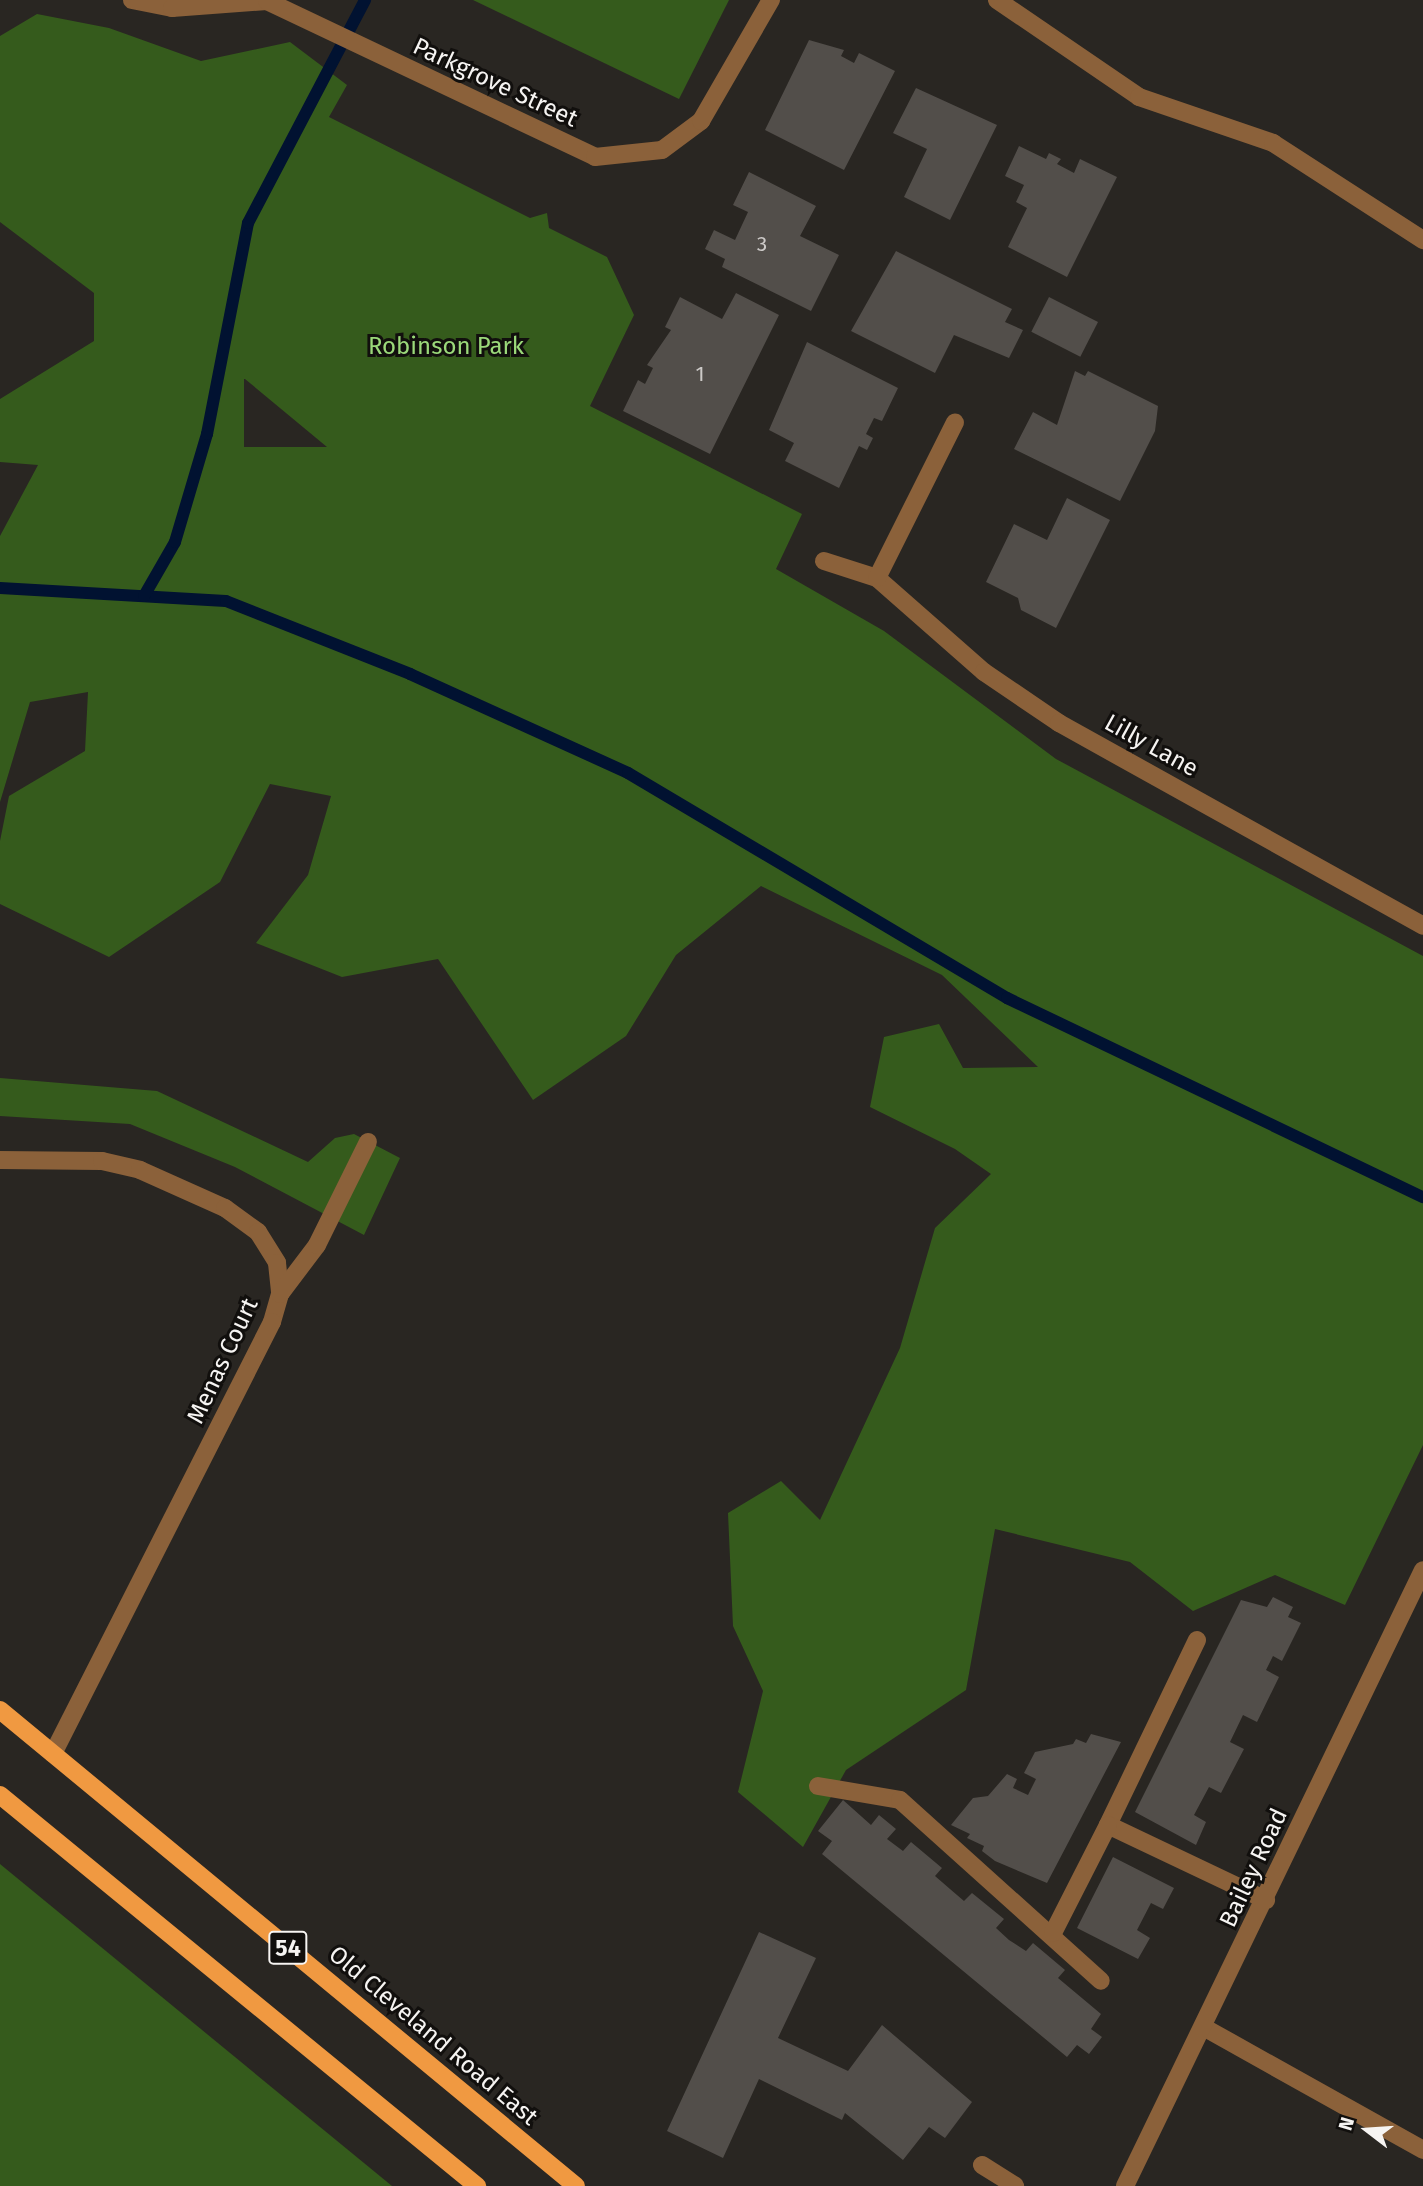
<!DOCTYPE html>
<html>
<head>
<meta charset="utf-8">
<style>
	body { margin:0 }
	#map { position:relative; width:1423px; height:2186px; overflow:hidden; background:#292622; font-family:"Fira Sans",sans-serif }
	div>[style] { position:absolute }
	.green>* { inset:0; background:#355b1c }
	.stream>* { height:12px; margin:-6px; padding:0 6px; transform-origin:6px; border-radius:6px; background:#011231 }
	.building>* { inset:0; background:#524e4a; transform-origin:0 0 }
	.minor>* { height:18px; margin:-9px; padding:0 9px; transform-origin:9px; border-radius:9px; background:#8b613a }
	.major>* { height:18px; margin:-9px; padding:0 9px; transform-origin:9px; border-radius:9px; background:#f09941 }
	span { translate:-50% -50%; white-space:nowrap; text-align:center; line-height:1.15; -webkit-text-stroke:6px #110f0d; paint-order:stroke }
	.number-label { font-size:21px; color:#cdcac8 }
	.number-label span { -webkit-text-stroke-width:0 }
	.shield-label span { padding:2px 5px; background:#110f0d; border:2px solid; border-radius:5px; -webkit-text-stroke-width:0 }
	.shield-label { font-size:23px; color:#f6f4f2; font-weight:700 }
	.street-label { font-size:24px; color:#f6f4f2 }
	.park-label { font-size:24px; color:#9bd97a }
	.north { position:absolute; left:1332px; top:2095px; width:70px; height:70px; -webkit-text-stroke:5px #110f0d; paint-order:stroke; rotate:287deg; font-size:19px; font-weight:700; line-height:28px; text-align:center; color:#f6f4f2 }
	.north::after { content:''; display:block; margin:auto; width:24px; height:32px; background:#f6f4f2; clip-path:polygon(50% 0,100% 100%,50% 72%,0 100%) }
</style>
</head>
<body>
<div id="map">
	<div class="green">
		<div style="clip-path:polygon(473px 0,729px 0,679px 99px)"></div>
		<div style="clip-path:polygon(evenodd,37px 14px,109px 28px,201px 61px,290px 42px,347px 85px,329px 117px,530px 218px,547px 213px,549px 228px,607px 257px,634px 315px,590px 406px,802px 514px,776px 569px,884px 631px,1056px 759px,1423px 956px,1423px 1445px,1345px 1605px,1275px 1575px,1193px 1611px,1130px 1562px,995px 1529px,966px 1690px,846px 1770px,803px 1847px,738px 1792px,763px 1691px,733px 1626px,728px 1513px,781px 1481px,820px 1520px,900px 1348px,935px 1228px,991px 1174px,955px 1149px,870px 1107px,884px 1037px,939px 1024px,963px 1068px,1038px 1067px,942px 975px,761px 886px,676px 955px,626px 1036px,533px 1100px,438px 959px,342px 977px,256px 943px,308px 875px,331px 796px,270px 784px,220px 882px,109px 957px,0 904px,0 841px,9px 796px,85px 751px,88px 692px,30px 702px,0 802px,0 536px,38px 465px,0 462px,0 399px,94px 341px,94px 293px,0 222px,0 36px,37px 14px,244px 379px,245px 379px,327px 447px,244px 447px,244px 379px)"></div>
		<div style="clip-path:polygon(0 1078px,157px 1091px,308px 1162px,335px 1138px,354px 1134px,400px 1158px,364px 1235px,235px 1167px,130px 1124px,0 1116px)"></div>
		<div style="clip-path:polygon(0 1864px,392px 2186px,0 2186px)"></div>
	</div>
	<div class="stream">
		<div style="left:0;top:588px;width:226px;rotate:3.3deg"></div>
		<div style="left:226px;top:601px;width:198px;rotate:21.6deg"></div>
		<div style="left:410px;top:674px;width:239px;rotate:24.4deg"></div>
		<div style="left:628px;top:773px;width:441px;rotate:30.7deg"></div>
		<div style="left:1007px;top:998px;width:461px;rotate:25.6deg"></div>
		<div style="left:144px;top:596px;width:62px;rotate:-60.1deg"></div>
		<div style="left:175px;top:542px;width:113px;rotate:-73.5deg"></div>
		<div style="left:207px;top:434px;width:215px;rotate:-79deg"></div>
		<div style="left:248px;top:223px;width:252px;rotate:-62.3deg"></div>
	</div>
	<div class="building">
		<div style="clip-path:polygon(809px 40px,844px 50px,841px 56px,854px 63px,859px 53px,895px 71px,844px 170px,765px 130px)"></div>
		<div style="clip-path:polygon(916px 88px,997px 125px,950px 220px,904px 197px,927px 149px,893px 133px)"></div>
		<div style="clip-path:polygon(1019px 146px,1046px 159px,1049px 153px,1061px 159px,1057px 164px,1074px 173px,1080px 159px,1117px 177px,1067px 277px,1008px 247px,1027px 208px,1016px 202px,1024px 185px,1005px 176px)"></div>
		<div style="clip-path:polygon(749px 172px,816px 206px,800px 236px,839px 255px,811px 311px,722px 267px,725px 259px,705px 249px,714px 230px,735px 240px,748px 212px,733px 205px)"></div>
		<div style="clip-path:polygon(896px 251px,1012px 309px,1005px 322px,1023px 330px,1009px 358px,954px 335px,935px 373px,851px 331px)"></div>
		<div style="clip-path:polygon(736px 293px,779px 315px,710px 454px,623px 411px,638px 380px,645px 384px,653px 368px,647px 365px,671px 330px,665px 327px,680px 297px,722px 319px)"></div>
		<div style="left:1049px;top:297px;width:55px;height:39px;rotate:27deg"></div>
		<div style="clip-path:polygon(807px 342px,898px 388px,882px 421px,874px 418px,866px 434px,873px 438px,867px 450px,859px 446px,839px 488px,785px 461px,794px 443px,769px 430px)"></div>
		<div style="clip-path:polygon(1075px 371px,1085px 376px,1088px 371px,1158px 406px,1155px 431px,1120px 501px,1014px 449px,1033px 412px,1057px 425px)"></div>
		<div style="clip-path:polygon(1067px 498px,1110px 520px,1056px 628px,1021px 610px,1018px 598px,986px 582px,1014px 524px,1047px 540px)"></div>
		<div style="clip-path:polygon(1273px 1597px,1293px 1607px,1288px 1617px,1301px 1623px,1282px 1661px,1273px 1656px,1266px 1670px,1279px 1677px,1257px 1722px,1243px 1715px,1230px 1742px,1244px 1749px,1221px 1793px,1209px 1787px,1194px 1815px,1206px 1822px,1196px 1845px,1135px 1812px,1241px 1600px,1267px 1607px)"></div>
		<div style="clip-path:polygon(1091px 1734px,1121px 1742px,1047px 1883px,995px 1861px,982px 1851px,984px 1846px,967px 1838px,970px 1834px,951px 1825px,973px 1798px,988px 1796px,1007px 1774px,1017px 1779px,1013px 1788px,1028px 1795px,1036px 1779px,1024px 1773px,1035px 1752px,1073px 1744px,1076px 1739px,1086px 1743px)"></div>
		<div style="clip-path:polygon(843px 1800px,871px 1825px,879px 1815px,896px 1829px,887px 1839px,903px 1851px,911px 1842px,942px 1868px,935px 1876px,950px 1889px,964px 1901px,972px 1893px,1004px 1919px,996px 1928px,1009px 1940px,1026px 1951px,1033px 1943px,1065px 1970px,1058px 1978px,1101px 2014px,1091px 2029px,1102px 2037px,1089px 2054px,1077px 2045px,1067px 2057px,822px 1854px,832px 1841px,818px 1831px)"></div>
		<div style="clip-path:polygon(1113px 1857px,1174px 1888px,1163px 1909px,1151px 1903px,1137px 1930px,1150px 1938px,1138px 1959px,1077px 1928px)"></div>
		<div style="clip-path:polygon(759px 1932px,816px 1958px,778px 2038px,848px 2071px,882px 2025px,972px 2102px,945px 2138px,929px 2127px,903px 2160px,845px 2113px,842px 2120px,759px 2079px,723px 2158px,667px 2131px)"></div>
	</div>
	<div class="minor">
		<div style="left:132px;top:0;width:41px;rotate:11.3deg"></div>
		<div style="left:172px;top:8px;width:95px;rotate:-4.2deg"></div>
		<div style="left:267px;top:1px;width:363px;rotate:25.4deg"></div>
		<div style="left:595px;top:157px;width:67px;rotate:-6deg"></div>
		<div style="left:662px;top:150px;width:49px;rotate:-36.6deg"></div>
		<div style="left:701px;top:121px;width:140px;rotate:-60deg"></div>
		<div style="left:997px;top:0;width:172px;rotate:34.3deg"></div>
		<div style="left:1139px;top:97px;width:142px;rotate:18.9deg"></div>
		<div style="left:1273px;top:143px;width:179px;rotate:32.9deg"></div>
		<div style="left:824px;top:561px;width:56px;rotate:17.8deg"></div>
		<div style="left:877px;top:578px;width:142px;rotate:41.3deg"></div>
		<div style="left:984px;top:672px;width:91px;rotate:34.2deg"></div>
		<div style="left:1059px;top:723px;width:417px;rotate:29.1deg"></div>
		<div style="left:877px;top:578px;width:174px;rotate:-63.4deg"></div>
		<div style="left:0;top:1160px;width:102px;rotate:0.6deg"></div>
		<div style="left:102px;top:1161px;width:39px;rotate:13deg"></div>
		<div style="left:140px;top:1170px;width:93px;rotate:24.1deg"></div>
		<div style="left:225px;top:1208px;width:41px;rotate:36deg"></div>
		<div style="left:258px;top:1232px;width:36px;rotate:58deg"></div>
		<div style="left:277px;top:1263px;width:31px;rotate:84deg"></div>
		<div style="left:280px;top:1294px;width:29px;rotate:106deg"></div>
		<div style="left:272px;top:1322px;width:484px;rotate:116.9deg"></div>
		<div style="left:280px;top:1294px;width:61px;rotate:-52.9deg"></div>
		<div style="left:317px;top:1245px;width:115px;rotate:-63.7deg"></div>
		<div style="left:1197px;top:1640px;width:205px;rotate:115.7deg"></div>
		<div style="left:1108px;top:1825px;width:175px;rotate:25.4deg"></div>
		<div style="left:818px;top:1786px;width:83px;rotate:9.7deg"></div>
		<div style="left:900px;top:1800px;width:270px;rotate:42deg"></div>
		<div style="left:1053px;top:1933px;width:121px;rotate:-63deg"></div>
		<div style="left:1205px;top:2028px;width:250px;rotate:29.2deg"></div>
		<div style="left:982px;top:2165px;width:39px;rotate:32deg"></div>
		<div style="left:1125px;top:2186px;width:684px;rotate:-64.18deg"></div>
	</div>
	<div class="major">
		<div style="left:0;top:1710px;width:747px;rotate:39.57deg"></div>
		<div style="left:0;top:1795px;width:617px;rotate:39.34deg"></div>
	</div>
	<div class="number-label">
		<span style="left:762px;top:244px">3</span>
		<span style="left:700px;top:374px">1</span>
	</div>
	<div class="shield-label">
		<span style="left:288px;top:1948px">54</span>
	</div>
	<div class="street-label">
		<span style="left:495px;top:83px;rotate:25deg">Parkgrove Street</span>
		<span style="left:1151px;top:746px;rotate:29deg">Lilly Lane</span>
		<span style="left:223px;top:1361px;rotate:-65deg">Menas Court</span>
		<span style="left:1254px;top:1868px;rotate:-65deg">Bailey Road</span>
		<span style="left:433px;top:2036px;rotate:40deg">Old Cleveland Road East</span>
	</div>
	<div class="park-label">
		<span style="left:446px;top:347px">Robinson Park</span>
	</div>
	<div class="north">N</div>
</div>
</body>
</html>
